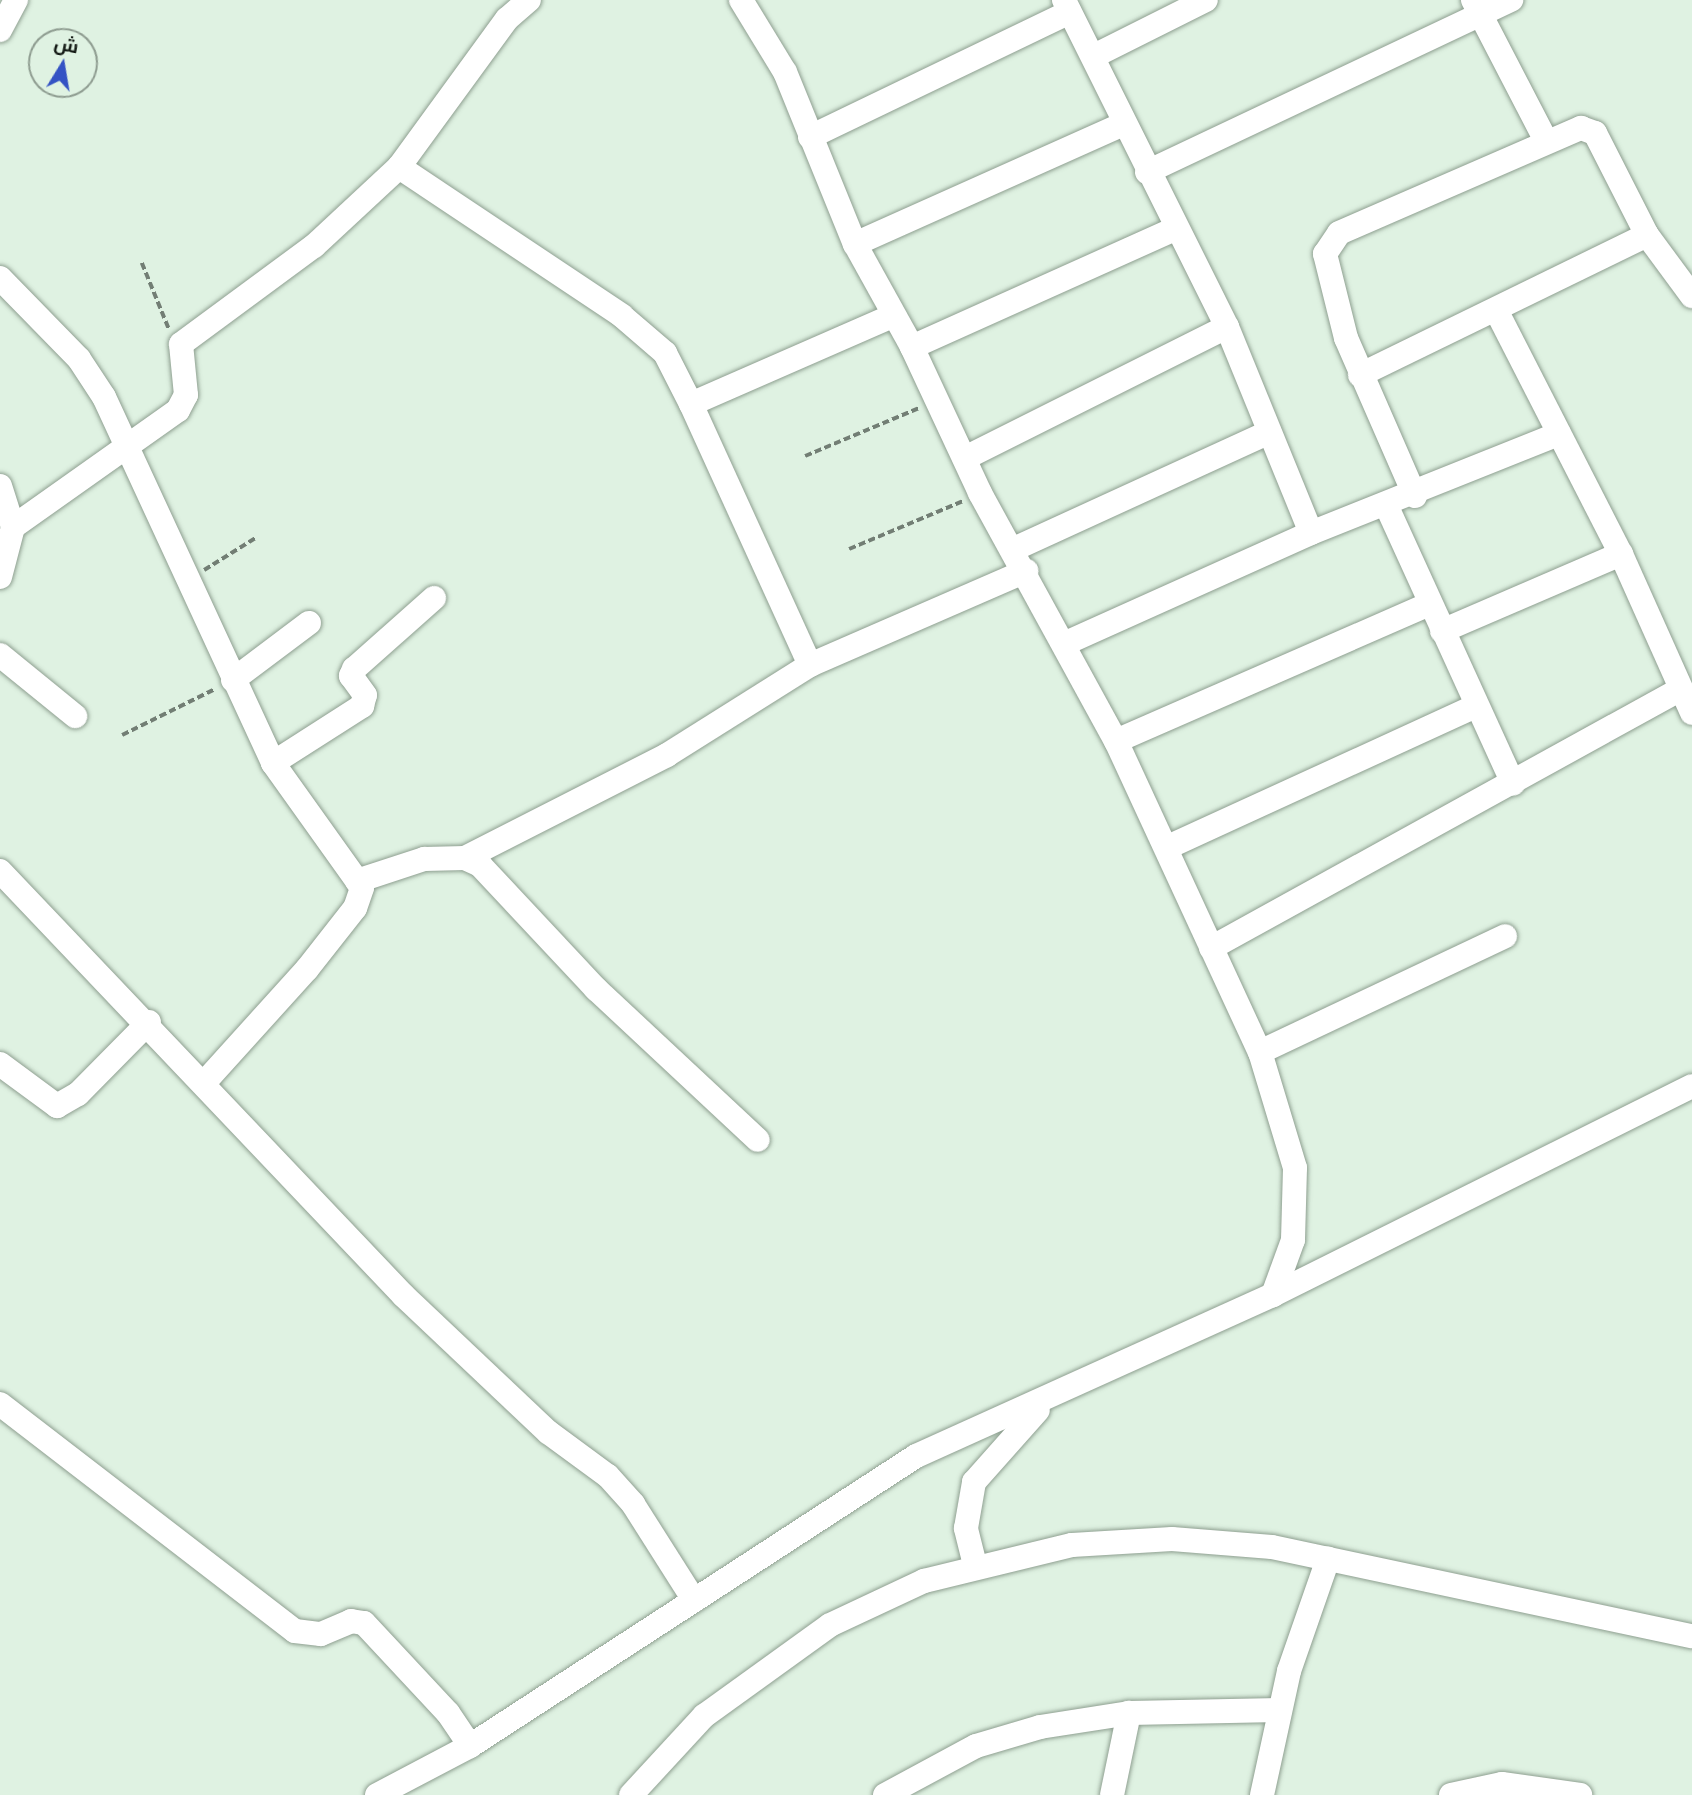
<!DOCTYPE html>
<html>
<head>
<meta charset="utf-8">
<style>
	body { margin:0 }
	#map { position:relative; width:1692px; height:1795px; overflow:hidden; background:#dff2e2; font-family:"IBM Plex Sans",Cairo,sans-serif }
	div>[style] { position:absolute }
	.path>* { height:3.5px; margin-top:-1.75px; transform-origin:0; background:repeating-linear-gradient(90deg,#727e74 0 7px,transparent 0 10.5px) }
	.roads { filter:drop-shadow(0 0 2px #8e9f90) drop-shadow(0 0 2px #8e9f90) }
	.minor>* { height:24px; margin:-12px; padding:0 12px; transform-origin:12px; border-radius:12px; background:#fff }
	span { translate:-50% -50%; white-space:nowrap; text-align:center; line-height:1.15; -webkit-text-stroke:7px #dff2e2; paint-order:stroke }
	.north { position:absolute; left:28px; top:28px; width:70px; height:70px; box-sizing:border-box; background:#dff2e2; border:2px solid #8e9c90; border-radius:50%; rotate:11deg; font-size:19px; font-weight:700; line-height:28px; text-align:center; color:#151b16 }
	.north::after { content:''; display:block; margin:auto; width:24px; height:32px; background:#3453c4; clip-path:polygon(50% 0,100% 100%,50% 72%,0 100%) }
</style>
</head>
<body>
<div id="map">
	<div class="path">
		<div style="left:142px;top:263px;width:71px;rotate:67.8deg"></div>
		<div style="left:805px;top:456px;width:124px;rotate:-22.8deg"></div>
		<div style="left:849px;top:549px;width:124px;rotate:-22.8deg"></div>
		<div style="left:204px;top:570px;width:62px;rotate:-31.9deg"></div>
		<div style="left:122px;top:735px;width:104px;rotate:-26.3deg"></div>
	</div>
	<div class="roads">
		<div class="minor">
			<div style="left:741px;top:0;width:84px;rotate:58.6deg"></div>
			<div style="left:785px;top:72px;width:186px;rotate:67.9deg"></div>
			<div style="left:855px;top:244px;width:118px;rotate:61deg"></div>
			<div style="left:912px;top:347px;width:161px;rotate:65deg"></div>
			<div style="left:980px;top:493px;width:283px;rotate:61.3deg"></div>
			<div style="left:1116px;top:741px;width:343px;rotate:65.2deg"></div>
			<div style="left:1260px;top:1052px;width:121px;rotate:73.2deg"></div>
			<div style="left:1295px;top:1168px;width:72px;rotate:91.6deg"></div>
			<div style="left:1293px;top:1240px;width:59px;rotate:110deg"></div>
			<div style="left:1064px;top:0;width:365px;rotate:63.5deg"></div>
			<div style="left:1227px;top:327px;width:222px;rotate:67.8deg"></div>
			<div style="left:1473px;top:0;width:157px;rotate:62.6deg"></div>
			<div style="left:0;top:30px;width:34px;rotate:-62deg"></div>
			<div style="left:1094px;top:56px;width:125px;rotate:-26.6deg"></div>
			<div style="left:810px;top:137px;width:288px;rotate:-25.7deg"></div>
			<div style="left:399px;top:167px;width:268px;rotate:33.7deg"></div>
			<div style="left:622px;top:316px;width:57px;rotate:40.7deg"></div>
			<div style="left:665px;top:353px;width:57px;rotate:63deg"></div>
			<div style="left:691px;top:404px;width:219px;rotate:-23.6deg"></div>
			<div style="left:1147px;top:172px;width:403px;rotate:-25.3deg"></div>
			<div style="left:855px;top:244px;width:294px;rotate:-24.1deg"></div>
			<div style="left:0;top:278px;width:113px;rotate:45.7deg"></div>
			<div style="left:79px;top:359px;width:45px;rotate:56.7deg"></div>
			<div style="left:104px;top:397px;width:403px;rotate:65.2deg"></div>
			<div style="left:273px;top:763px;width:153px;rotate:54.5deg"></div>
			<div style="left:362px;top:888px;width:21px;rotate:109deg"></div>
			<div style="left:355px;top:908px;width:78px;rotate:128.2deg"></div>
			<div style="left:307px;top:969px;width:152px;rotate:132.1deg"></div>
			<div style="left:1496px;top:310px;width:274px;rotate:62.9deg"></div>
			<div style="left:1621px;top:554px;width:174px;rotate:65.9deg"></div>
			<div style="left:912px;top:347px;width:288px;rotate:-24.2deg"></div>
			<div style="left:1360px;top:375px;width:319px;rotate:-26deg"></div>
			<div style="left:691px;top:404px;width:287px;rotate:65.5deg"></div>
			<div style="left:810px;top:665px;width:236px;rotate:-23.5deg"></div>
			<div style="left:965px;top:458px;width:293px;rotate:-26.6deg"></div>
			<div style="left:0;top:486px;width:43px;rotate:72.4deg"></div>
			<div style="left:1415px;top:496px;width:172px;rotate:-113.6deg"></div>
			<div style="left:1346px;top:338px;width:87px;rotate:-104deg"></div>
			<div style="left:1325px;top:254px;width:25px;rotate:-56deg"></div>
			<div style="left:1339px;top:233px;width:264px;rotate:-23.5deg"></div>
			<div style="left:1581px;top:128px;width:15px;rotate:20deg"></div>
			<div style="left:1595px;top:133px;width:114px;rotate:63deg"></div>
			<div style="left:1647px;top:235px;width:76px;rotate:53.6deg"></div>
			<div style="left:1387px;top:507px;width:304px;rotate:65.5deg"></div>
			<div style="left:1014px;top:549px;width:281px;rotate:-24.6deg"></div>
			<div style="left:0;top:577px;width:52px;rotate:-75.4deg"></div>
			<div style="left:13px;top:527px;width:202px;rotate:-35.3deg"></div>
			<div style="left:178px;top:410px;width:17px;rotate:-62deg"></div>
			<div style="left:186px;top:395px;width:51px;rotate:-95.6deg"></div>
			<div style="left:181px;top:344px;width:165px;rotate:-36.4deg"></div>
			<div style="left:314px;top:246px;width:116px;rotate:-42.9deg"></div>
			<div style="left:399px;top:167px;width:183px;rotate:-53.9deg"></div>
			<div style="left:507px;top:19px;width:29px;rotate:-41deg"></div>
			<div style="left:1442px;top:631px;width:195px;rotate:-23.3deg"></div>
			<div style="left:1066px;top:643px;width:269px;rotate:-24.2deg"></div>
			<div style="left:1311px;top:533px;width:267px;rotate:-21.8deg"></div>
			<div style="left:0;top:655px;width:97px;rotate:39.1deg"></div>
			<div style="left:233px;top:680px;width:95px;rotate:-36.9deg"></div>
			<div style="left:1116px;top:741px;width:342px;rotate:-23.6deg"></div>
			<div style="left:273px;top:763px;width:106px;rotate:-32.6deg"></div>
			<div style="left:362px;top:706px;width:11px;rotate:-75deg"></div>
			<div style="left:365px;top:695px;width:24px;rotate:-126deg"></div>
			<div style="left:351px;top:676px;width:8px;rotate:-67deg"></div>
			<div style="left:354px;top:669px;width:107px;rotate:-41.6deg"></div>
			<div style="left:1168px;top:847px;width:337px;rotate:-24.6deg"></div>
			<div style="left:465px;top:858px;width:227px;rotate:-27deg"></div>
			<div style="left:667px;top:755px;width:169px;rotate:-32.2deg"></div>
			<div style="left:0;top:871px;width:586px;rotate:46.45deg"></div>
			<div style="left:404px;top:1296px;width:198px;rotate:43.4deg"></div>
			<div style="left:548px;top:1432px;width:74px;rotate:36.3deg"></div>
			<div style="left:608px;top:1476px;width:38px;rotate:48deg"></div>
			<div style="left:633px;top:1504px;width:114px;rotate:57.6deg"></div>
			<div style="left:357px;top:881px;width:71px;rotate:-18.2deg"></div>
			<div style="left:424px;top:859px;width:41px;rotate:-1.4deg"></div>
			<div style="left:465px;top:858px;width:17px;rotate:25deg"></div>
			<div style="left:480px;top:865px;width:170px;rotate:46.9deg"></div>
			<div style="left:596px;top:989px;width:221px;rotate:43deg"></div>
			<div style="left:1211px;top:948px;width:534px;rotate:-28.87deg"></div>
			<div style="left:1260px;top:1052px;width:271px;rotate:-25.3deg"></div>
			<div style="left:0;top:1064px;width:71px;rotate:36.4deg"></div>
			<div style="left:57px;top:1106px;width:24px;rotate:-30deg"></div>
			<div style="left:78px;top:1094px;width:101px;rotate:-45.4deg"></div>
			<div style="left:0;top:1404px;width:372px;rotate:37.6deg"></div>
			<div style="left:295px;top:1631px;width:26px;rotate:7deg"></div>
			<div style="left:321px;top:1634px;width:33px;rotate:-23deg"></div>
			<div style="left:351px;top:1621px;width:13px;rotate:9deg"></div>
			<div style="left:364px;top:1623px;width:123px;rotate:47deg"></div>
			<div style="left:448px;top:1713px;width:40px;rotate:56deg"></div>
			<div style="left:975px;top:1565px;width:38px;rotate:-104deg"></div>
			<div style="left:966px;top:1528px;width:47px;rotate:-80.1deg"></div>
			<div style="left:974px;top:1482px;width:96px;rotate:-48.4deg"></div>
			<div style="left:377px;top:1795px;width:105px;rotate:-27.8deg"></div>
			<div style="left:470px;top:1746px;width:532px;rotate:-33.03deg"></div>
			<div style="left:916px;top:1456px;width:392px;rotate:-24.3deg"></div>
			<div style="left:1273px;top:1295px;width:468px;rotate:-26.5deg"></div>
			<div style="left:631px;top:1795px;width:108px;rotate:-47.3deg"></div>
			<div style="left:704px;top:1716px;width:155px;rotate:-35.8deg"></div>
			<div style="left:830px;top:1625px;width:104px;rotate:-25.1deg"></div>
			<div style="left:924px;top:1581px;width:152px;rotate:-13.7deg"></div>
			<div style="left:1072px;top:1545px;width:100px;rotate:-3.4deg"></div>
			<div style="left:1172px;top:1539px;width:100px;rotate:4.6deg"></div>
			<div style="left:1272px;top:1547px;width:429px;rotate:12deg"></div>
			<div style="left:885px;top:1795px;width:103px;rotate:-28.3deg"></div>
			<div style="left:976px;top:1746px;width:67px;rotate:-16.5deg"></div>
			<div style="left:1040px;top:1727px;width:90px;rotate:-8.9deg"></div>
			<div style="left:1129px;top:1713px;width:151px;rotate:-1.1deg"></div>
			<div style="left:1112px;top:1795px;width:84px;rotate:-78.3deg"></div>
			<div style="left:1262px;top:1795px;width:127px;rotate:-77.7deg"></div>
			<div style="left:1289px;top:1671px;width:119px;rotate:-70.8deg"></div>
			<div style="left:1451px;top:1795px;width:52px;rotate:-12.2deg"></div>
			<div style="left:1502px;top:1784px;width:79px;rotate:8deg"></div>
		</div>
	</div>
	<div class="north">ش</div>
</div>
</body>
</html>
